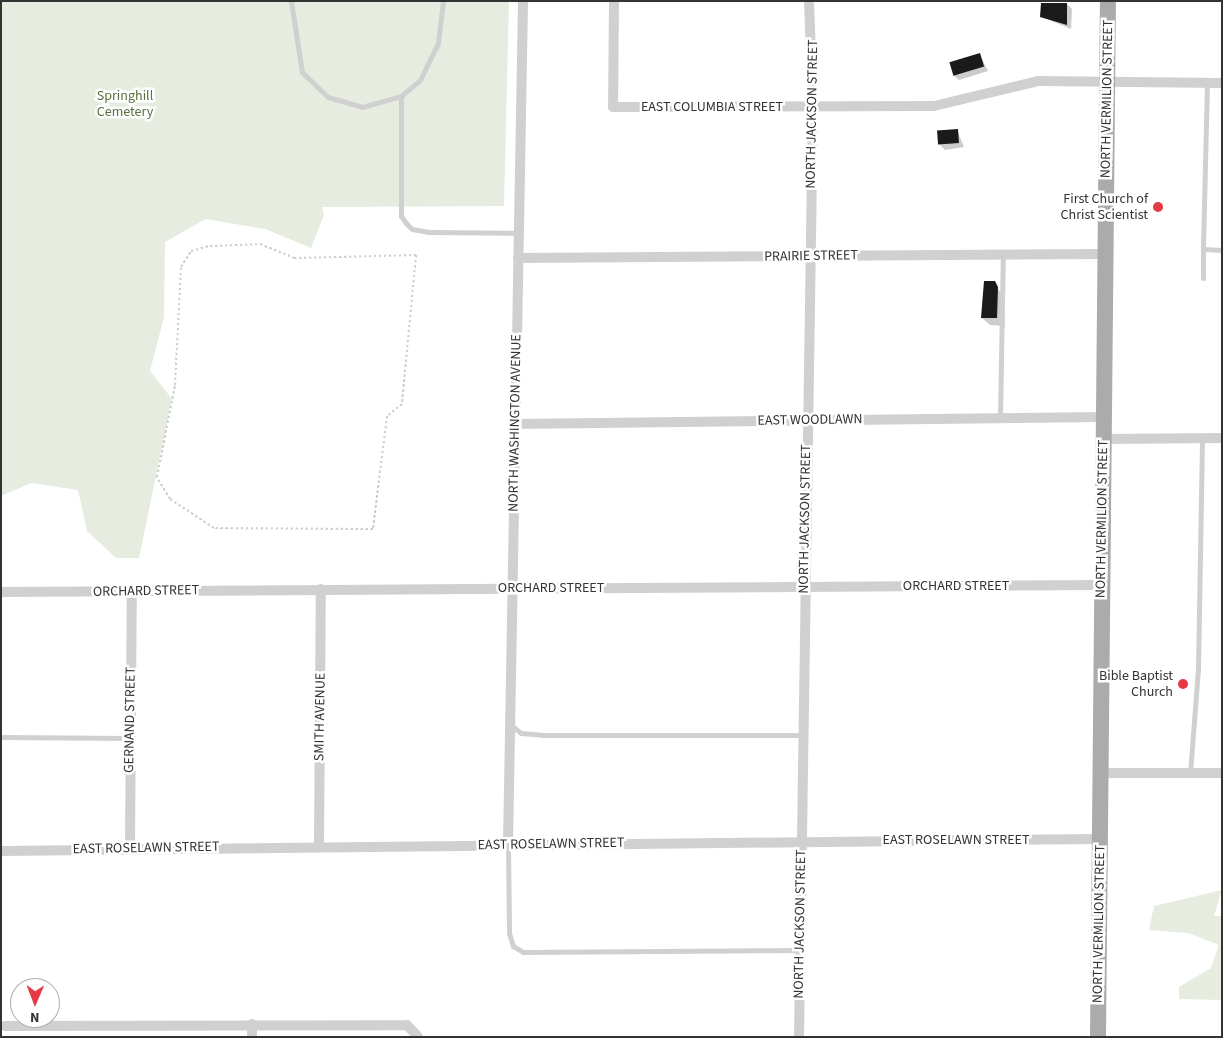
<!DOCTYPE html>
<html>
<head>
<meta charset="utf-8">
<style>
	body { margin:0 }
	#map { position:relative; width:1223px; height:1038px; overflow:hidden; background:#fff; font-family:"Source Sans 3",sans-serif }
	div>[style] { position:absolute }
	.green>* { inset:0; background:#e6ecdf }
	.shadow>* { inset:0; background:#0003 }
	.building>* { inset:0; background:#1a1a1a; transform-origin:0 0 }
	.path>* { height:2px; margin-top:-1px; transform-origin:0; background:repeating-linear-gradient(90deg,#cdcdcd 0 2.5px,transparent 0 5px) }
	.service>* { height:5px; margin:-2.5px; padding:0 2.5px; transform-origin:2.5px; border-radius:2.5px; background:#d0d0d0 }
	.minor>* { height:10px; margin:-5px; padding:0 5px; transform-origin:5px; border-radius:5px; background:#d0d0d0 }
	.primary>* { height:16px; margin:-8px; padding:0 8px; transform-origin:8px; border-radius:8px; background:#ababab }
	.dots>* { width:14px; height:14px; translate:-50% -50%; box-sizing:border-box; border:2px solid #fff; border-radius:50% }
	span { translate:-50% -50%; white-space:nowrap; text-align:center; line-height:1.15; -webkit-text-stroke:5px #fff; paint-order:stroke }
	.park-label { font-size:14px; color:#56703f }
	.street-label { font-size:14px; color:#333 }
	.poi-label { font-size:14px; color:#333 }
	.right { translate:-100% -50%; text-align:right }
	.frame { position:absolute; inset:0; border:2px solid #333; pointer-events:none }
	.north { position:absolute; left:10px; top:978px; width:50px; height:50px; box-sizing:border-box; background:#fff; border:1px solid #adadad; border-radius:50%; rotate:181deg; font-size:14px; font-weight:700; line-height:20px; text-align:center; color:#333 }
	.north::after { content:''; display:block; margin:auto; width:18px; height:22px; background:#e63946; clip-path:polygon(50% 0,100% 100%,50% 72%,0 100%) }
</style>
</head>
<body>
<div id="map">
	<div class="green">
		<div style="clip-path:polygon(1px 1px,509px 1px,504px 206px,322px 207px,324px 215px,311px 248px,265px 229px,206px 219px,165px 242px,164px 317px,150px 371px,172px 399px,139px 558px,116px 558px,87px 531px,78px 490px,31px 483px,1px 496px)"></div>
		<div style="clip-path:polygon(1222px 890px,1214px 916px,1222px 916px,1222px 1000px,1179px 999px,1179px 987px,1211px 968px,1219px 945px,1188px 933px,1149px 930px,1154px 906px)"></div>
	</div>
	<div class="shadow">
		<div style="clip-path:polygon(1067px 4px,1072px 9px,1071px 29px,1042px 17px)"></div>
		<div style="clip-path:polygon(980px 55px,988px 71px,959px 80px,953px 75px,950px 63px)"></div>
		<div style="clip-path:polygon(957px 130px,964px 147px,945px 150px,940px 145px)"></div>
		<div style="clip-path:polygon(994px 286px,1003px 294px,1005px 326px,990px 325px,982px 318px)"></div>
	</div>
	<div class="building">
		<div style="clip-path:polygon(1041px 3px,1067px 3px,1067px 25px,1040px 17px)"></div>
		<div style="left:980px;top:53px;width:14px;height:32px;rotate:73deg"></div>
		<div style="left:958px;top:129px;width:14px;height:21px;rotate:86deg"></div>
		<div style="clip-path:polygon(984px 281px,995px 281px,998px 287px,997px 318px,981px 318px)"></div>
	</div>
	<div class="path">
		<div style="left:260px;top:244px;width:37px;rotate:22deg"></div>
		<div style="left:294px;top:258px;width:122px;rotate:-1.4deg"></div>
		<div style="left:416px;top:255px;width:150px;rotate:95.4deg"></div>
		<div style="left:402px;top:404px;width:19px;rotate:141deg"></div>
		<div style="left:387px;top:416px;width:114px;rotate:97.1deg"></div>
		<div style="left:373px;top:529px;width:159px;rotate:-179.6deg"></div>
		<div style="left:214px;top:528px;width:53px;rotate:-146.6deg"></div>
		<div style="left:170px;top:499px;width:26px;rotate:-121deg"></div>
		<div style="left:157px;top:477px;width:94px;rotate:-78.9deg"></div>
		<div style="left:175px;top:385px;width:118px;rotate:-87.1deg"></div>
		<div style="left:181px;top:267px;width:19px;rotate:-58deg"></div>
		<div style="left:191px;top:251px;width:20px;rotate:-15deg"></div>
		<div style="left:210px;top:246px;width:50px;rotate:-2.3deg"></div>
	</div>
	<div class="service">
		<div style="left:291px;top:1px;width:72px;rotate:81.2deg"></div>
		<div style="left:302px;top:72px;width:36px;rotate:44deg"></div>
		<div style="left:328px;top:97px;width:35px;rotate:16deg"></div>
		<div style="left:362px;top:107px;width:41px;rotate:-15.8deg"></div>
		<div style="left:401px;top:96px;width:25px;rotate:-40deg"></div>
		<div style="left:420px;top:80px;width:41px;rotate:-64.1deg"></div>
		<div style="left:438px;top:43px;width:42px;rotate:-83.2deg"></div>
		<div style="left:1207px;top:83px;width:166px;rotate:91.4deg"></div>
		<div style="left:1203px;top:249px;width:19px;rotate:3deg"></div>
		<div style="left:401px;top:96px;width:120px;rotate:90deg"></div>
		<div style="left:401px;top:216px;width:9px;rotate:54deg"></div>
		<div style="left:406px;top:223px;width:8px;rotate:45deg"></div>
		<div style="left:412px;top:229px;width:17px;rotate:10deg"></div>
		<div style="left:429px;top:232px;width:90px;rotate:0.6deg"></div>
		<div style="left:1203px;top:249px;width:29px;rotate:90deg"></div>
		<div style="left:1000px;top:418px;width:164px;rotate:-89deg"></div>
		<div style="left:511px;top:725px;width:13px;rotate:39deg"></div>
		<div style="left:521px;top:733px;width:21px;rotate:5deg"></div>
		<div style="left:542px;top:735px;width:260px"></div>
		<div style="left:1px;top:737px;width:128px;rotate:0.4deg"></div>
		<div style="left:1190px;top:773px;width:104px;rotate:-85.6deg"></div>
		<div style="left:1198px;top:669px;width:230px;rotate:-89deg"></div>
		<div style="left:508px;top:845px;width:88px;rotate:89.3deg"></div>
		<div style="left:509px;top:933px;width:14px;rotate:73deg"></div>
		<div style="left:513px;top:946px;width:12px;rotate:31deg"></div>
		<div style="left:523px;top:952px;width:277px;rotate:-0.4deg"></div>
	</div>
	<div class="minor">
		<div style="left:614px;top:1px;width:106px;rotate:90.5deg"></div>
		<div style="left:613px;top:107px;width:321px;rotate:-0.2deg"></div>
		<div style="left:934px;top:106px;width:107px;rotate:-13.5deg"></div>
		<div style="left:1038px;top:81px;width:184px;rotate:0.6deg"></div>
		<div style="left:518px;top:258px;width:587px;rotate:-0.39deg"></div>
		<div style="left:515px;top:424px;width:589px;rotate:-0.68deg"></div>
		<div style="left:1103px;top:439px;width:119px;rotate:-0.5deg"></div>
		<div style="left:1px;top:592px;width:1100px;rotate:-0.36deg"></div>
		<div style="left:1099px;top:773px;width:123px"></div>
		<div style="left:508px;top:844px;width:843px;rotate:-88.98deg"></div>
		<div style="left:319px;top:846px;width:257px;rotate:-89.6deg"></div>
		<div style="left:130px;top:848px;width:256px;rotate:-89.6deg"></div>
		<div style="left:1px;top:851px;width:1099px;rotate:-0.63deg"></div>
		<div style="left:5px;top:1026px;width:402px;rotate:-0.1deg"></div>
		<div style="left:407px;top:1025px;width:16px;rotate:47deg"></div>
		<div style="left:252px;top:1037px;width:13px;rotate:-90deg"></div>
		<div style="left:799px;top:1037px;width:931px;rotate:-89.14deg"></div>
		<div style="left:813px;top:106px;width:105px;rotate:-92.2deg"></div>
	</div>
	<div class="primary">
		<div style="left:1098px;top:1037px;width:1036px;rotate:-89.45deg"></div>
	</div>
	<div class="dots">
		<div style="left:1158px;top:207px;background:#e63946"></div>
		<div style="left:1183px;top:684px;background:#e63946"></div>
	</div>
	<div class="park-label">
		<span style="left:125px;top:104px">Springhill<br>Cemetery</span>
	</div>
	<div class="street-label">
		<span style="left:1107px;top:99px;rotate:-89deg">NORTH VERMILION STREET</span>
		<span style="left:712px;top:107px">EAST COLUMBIA STREET</span>
		<span style="left:812px;top:114px;rotate:-89deg">NORTH JACKSON STREET</span>
		<span style="left:811px;top:256px;rotate:-1deg">PRAIRIE STREET</span>
		<span style="left:810px;top:420px;rotate:-1deg">EAST WOODLAWN</span>
		<span style="left:515px;top:423px;rotate:-89deg">NORTH WASHINGTON AVENUE</span>
		<span style="left:805px;top:519px;rotate:-89deg">NORTH JACKSON STREET</span>
		<span style="left:1102px;top:519px;rotate:-89deg">NORTH VERMILION STREET</span>
		<span style="left:956px;top:586px">ORCHARD STREET</span>
		<span style="left:551px;top:588px">ORCHARD STREET</span>
		<span style="left:146px;top:591px;rotate:-1deg">ORCHARD STREET</span>
		<span style="left:320px;top:717px;rotate:-89deg">SMITH AVENUE</span>
		<span style="left:130px;top:720px;rotate:-89deg">GERNAND STREET</span>
		<span style="left:956px;top:840px">EAST ROSELAWN STREET</span>
		<span style="left:551px;top:844px;rotate:-1deg">EAST ROSELAWN STREET</span>
		<span style="left:146px;top:848px;rotate:-1deg">EAST ROSELAWN STREET</span>
		<span style="left:800px;top:924px;rotate:-89deg">NORTH JACKSON STREET</span>
		<span style="left:1099px;top:924px;rotate:-89deg">NORTH VERMILION STREET</span>
	</div>
	<div class="poi-label">
		<span class="right" style="left:1148px;top:207px">First Church of<br>Christ Scientist</span>
		<span class="right" style="left:1173px;top:684px">Bible Baptist<br>Church</span>
	</div>
	<div class="frame"></div>
	<div class="north">N</div>
</div>
</body>
</html>
